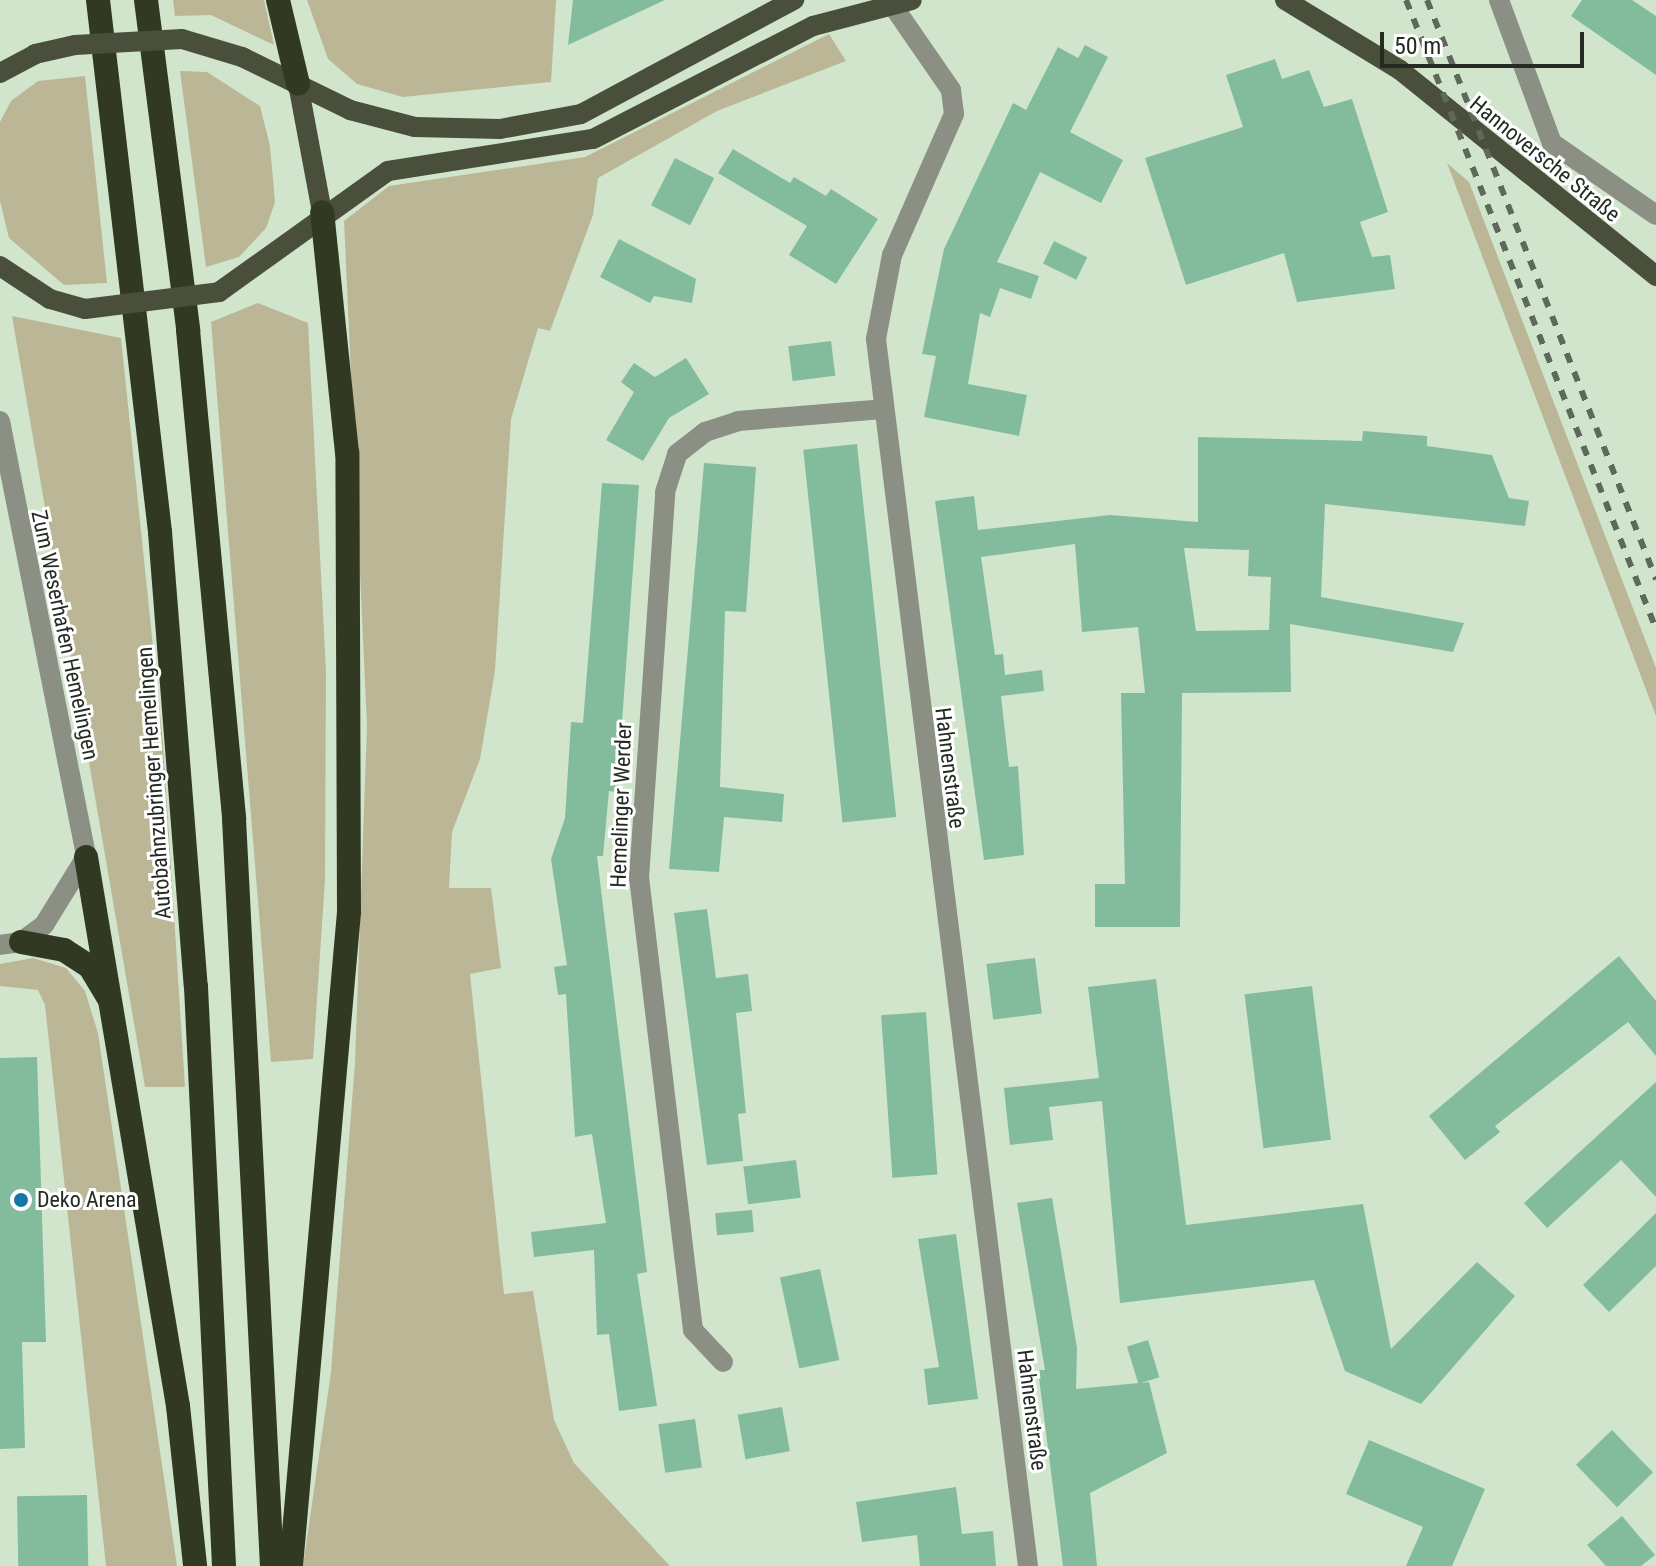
<!DOCTYPE html>
<html>
<head>
<meta charset="utf-8">
<style>
	body { margin:0 }
	#map { position:relative; width:1656px; height:1566px; overflow:hidden; background:#d1e5cd; font-family:"Roboto Condensed",sans-serif }
	div>[style] { position:absolute }
	.green>* { inset:0; background:#bbb796 }
	.building>* { inset:0; background:#83bc9c; transform-origin:0 0 }
	.minor>* { height:20px; margin:-10px; padding:0 10px; transform-origin:10px; border-radius:10px; background:#8c8f84 }
	.major>* { height:20px; margin:-10px; padding:0 10px; transform-origin:10px; border-radius:10px; background:#494f3b }
	.highway>* { height:24px; margin:-12px; padding:0 12px; transform-origin:12px; border-radius:12px; background:#323922 }
	.rail>* { height:6px; margin-top:-3px; transform-origin:0; background:repeating-linear-gradient(90deg,#5e695b 0 10px,transparent 0 20px) }
	.major-bridge>* { height:20px; margin:-10px; padding:0 10px; transform-origin:10px; border-radius:10px; background:#494f3b }
	.dots>* { width:22px; height:22px; translate:-50% -50%; box-sizing:border-box; border:4px solid #fff; border-radius:50% }
	span { translate:-50% -50%; white-space:nowrap; text-align:center; line-height:1.15; -webkit-text-stroke:6px #fff; paint-order:stroke }
	.street-label { font-size:22px; color:#242b22 }
	.poi-label { font-size:22px; color:#242b22 }
	.left { translate:0 -50%; text-align:left }
	.scale { position:absolute; left:1380px; top:32px; width:204px; height:36px; box-sizing:border-box; border:4px solid #242b22; border-top:0; padding-left:10px; font-size:24px; line-height:28px; white-space:nowrap; color:#242b22; -webkit-text-stroke:6px #fff; paint-order:stroke }
</style>
</head>
<body>
<div id="map">
	<div class="green">
		<div style="clip-path:polygon(173px 0,264px 0,274px 45px,211px 15px,175px 16px)"></div>
		<div style="clip-path:polygon(307px 0,556px 0,551px 82px,403px 97px,357px 84px,328px 59px)"></div>
		<div style="clip-path:polygon(829px 34px,846px 61px,717px 111px,598px 178px,593px 215px,550px 331px,538px 328px,511px 419px,495px 671px,480px 759px,452px 832px,449px 888px,491px 888px,501px 968px,470px 974px,504px 1294px,533px 1291px,554px 1420px,574px 1463px,670px 1566px,303px 1566px,331px 1372px,355px 1062px,367px 726px,344px 221px,389px 186px,585px 157px)"></div>
		<div style="clip-path:polygon(180px 71px,207px 72px,260px 106px,270px 146px,275px 202px,266px 228px,239px 257px,206px 267px)"></div>
		<div style="clip-path:polygon(85px 76px,107px 283px,64px 285px,9px 238px,0 201px,0 122px,11px 101px,38px 81px)"></div>
		<div style="clip-path:polygon(1447px 163px,1469px 182px,1656px 668px,1656px 716px)"></div>
		<div style="clip-path:polygon(258px 303px,308px 323px,326px 671px,325px 880px,313px 1059px,271px 1062px,211px 322px)"></div>
		<div style="clip-path:polygon(12px 316px,121px 338px,163px 743px,185px 1087px,145px 1087px)"></div>
		<div style="clip-path:polygon(33px 958px,66px 968px,85px 991px,98px 1033px,177px 1566px,106px 1566px,45px 1005px,38px 990px,0 986px,0 964px)"></div>
	</div>
	<div class="building">
		<div style="clip-path:polygon(573px 0,665px 0,568px 45px)"></div>
		<div style="clip-path:polygon(1582px 0,1632px 0,1656px 16px,1656px 75px,1571px 16px)"></div>
		<div style="clip-path:polygon(1085px 45px,1108px 57px,1070px 132px,1123px 160px,1101px 203px,1040px 172px,997px 262px,1039px 276px,1031px 299px,1000px 288px,990px 317px,980px 313px,968px 384px,1027px 395px,1019px 436px,924px 417px,936px 356px,922px 354px,944px 249px,1013px 103px,1026px 110px,1058px 47px,1078px 58px)"></div>
		<div style="clip-path:polygon(1275px 59px,1282px 79px,1309px 70px,1324px 107px,1352px 99px,1388px 212px,1360px 222px,1372px 257px,1390px 255px,1395px 289px,1297px 302px,1284px 253px,1186px 285px,1145px 158px,1243px 127px,1226px 75px)"></div>
		<div style="clip-path:polygon(733px 149px,790px 183px,794px 177px,826px 196px,831px 189px,878px 219px,836px 284px,789px 255px,807px 226px,718px 173px)"></div>
		<div style="left:675px;top:158px;width:44px;height:53px;rotate:27deg"></div>
		<div style="clip-path:polygon(619px 239px,696px 279px,692px 303px,654px 296px,650px 303px,600px 277px)"></div>
		<div style="left:1054px;top:241px;width:37px;height:25px;rotate:26deg"></div>
		<div style="left:831px;top:341px;width:35px;height:43px;rotate:83deg"></div>
		<div style="clip-path:polygon(686px 358px,709px 394px,669px 418px,643px 461px,606px 440px,634px 392px,621px 382px,634px 363px,655px 377px)"></div>
		<div style="clip-path:polygon(evenodd,1363px 431px,1427px 436px,1427px 446px,1492px 455px,1509px 498px,1529px 501px,1525px 526px,1325px 504px,1321px 597px,1464px 623px,1453px 652px,1290px 624px,1291px 692px,1182px 693px,1180px 927px,1095px 927px,1095px 884px,1125px 884px,1121px 693px,1145px 693px,1138px 627px,1082px 632px,1075px 544px,981px 557px,995px 655px,1003px 654px,1005px 675px,1042px 670px,1044px 691px,1001px 696px,1009px 767px,1018px 766px,1024px 855px,984px 860px,935px 501px,974px 496px,978px 530px,1110px 515px,1198px 522px,1198px 437px,1362px 441px,1363px 431px,1184px 548px,1249px 550px,1248px 576px,1271px 577px,1269px 630px,1196px 631px,1184px 548px)"></div>
		<div style="left:857px;top:444px;width:375px;height:54px;rotate:84deg"></div>
		<div style="clip-path:polygon(704px 463px,756px 467px,746px 612px,725px 611px,720px 787px,784px 794px,782px 822px,724px 817px,719px 872px,669px 869px)"></div>
		<div style="clip-path:polygon(602px 483px,639px 485px,617px 792px,609px 791px,603px 856px,597px 856px,647px 1272px,637px 1274px,657px 1406px,619px 1411px,609px 1334px,597px 1335px,594px 1250px,534px 1257px,531px 1232px,606px 1223px,592px 1134px,575px 1137px,566px 994px,558px 995px,554px 967px,567px 965px,551px 859px,565px 818px,571px 722px,583px 723px)"></div>
		<div style="clip-path:polygon(707px 909px,716px 978px,748px 974px,752px 1011px,736px 1013px,746px 1113px,738px 1114px,743px 1161px,707px 1165px,674px 913px)"></div>
		<div style="clip-path:polygon(1619px 956px,1656px 1001px,1656px 1056px,1628px 1022px,1495px 1126px,1500px 1132px,1465px 1160px,1429px 1116px)"></div>
		<div style="left:1035px;top:958px;width:56px;height:49px;rotate:83deg"></div>
		<div style="clip-path:polygon(1156px 979px,1186px 1225px,1363px 1204px,1391px 1349px,1477px 1262px,1515px 1296px,1421px 1404px,1345px 1371px,1314px 1280px,1120px 1303px,1102px 1101px,1049px 1107px,1053px 1140px,1010px 1145px,1004px 1088px,1099px 1078px,1088px 987px)"></div>
		<div style="left:1312px;top:986px;width:155px;height:68px;rotate:83deg"></div>
		<div style="left:926px;top:1012px;width:163px;height:45px;rotate:86deg"></div>
		<div style="clip-path:polygon(37px 1057px,46px 1342px,22px 1342px,25px 1448px,0 1449px,0 1058px)"></div>
		<div style="clip-path:polygon(1656px 1082px,1656px 1197px,1621px 1160px,1547px 1228px,1524px 1203px)"></div>
		<div style="left:796px;top:1160px;width:38px;height:53px;rotate:83deg"></div>
		<div style="clip-path:polygon(1052px 1198px,1077px 1348px,1076px 1389px,1149px 1382px,1167px 1453px,1090px 1493px,1097px 1566px,1063px 1566px,1038px 1370px,1045px 1370px,1017px 1203px)"></div>
		<div style="left:752px;top:1210px;width:22px;height:37px;rotate:85deg"></div>
		<div style="clip-path:polygon(1656px 1213px,1656px 1266px,1609px 1312px,1583px 1285px)"></div>
		<div style="clip-path:polygon(956px 1234px,978px 1399px,928px 1405px,924px 1369px,939px 1367px,918px 1239px)"></div>
		<div style="left:820px;top:1269px;width:93px;height:41px;rotate:78deg"></div>
		<div style="left:1148px;top:1340px;width:39px;height:22px;rotate:73deg"></div>
		<div style="left:782px;top:1407px;width:45px;height:45px;rotate:80deg"></div>
		<div style="left:695px;top:1419px;width:49px;height:37px;rotate:82deg"></div>
		<div style="left:1612px;top:1430px;width:59px;height:50px;rotate:46deg"></div>
		<div style="clip-path:polygon(1369px 1440px,1485px 1489px,1452px 1566px,1406px 1566px,1423px 1527px,1346px 1494px)"></div>
		<div style="clip-path:polygon(956px 1487px,962px 1534px,993px 1531px,996px 1566px,920px 1566px,917px 1535px,862px 1542px,856px 1502px)"></div>
		<div style="left:87px;top:1495px;width:71px;height:70px;rotate:89deg"></div>
		<div style="clip-path:polygon(1622px 1516px,1655px 1555px,1641px 1566px,1606px 1566px,1587px 1545px)"></div>
	</div>
	<div class="minor">
		<div style="left:889px;top:0;width:109px;rotate:55.4deg"></div>
		<div style="left:951px;top:90px;width:24px;rotate:83deg"></div>
		<div style="left:954px;top:114px;width:154px;rotate:113.7deg"></div>
		<div style="left:892px;top:255px;width:86px;rotate:100.8deg"></div>
		<div style="left:876px;top:339px;width:1236px;rotate:82.94deg"></div>
		<div style="left:1499px;top:0;width:153px;rotate:69.7deg"></div>
		<div style="left:1552px;top:143px;width:126px;rotate:34.7deg"></div>
		<div style="left:0;top:421px;width:444px;rotate:78.8deg"></div>
		<div style="left:86px;top:857px;width:80px;rotate:121.7deg"></div>
		<div style="left:44px;top:925px;width:29px;rotate:144deg"></div>
		<div style="left:21px;top:942px;width:21px;rotate:172deg"></div>
		<div style="left:723px;top:1362px;width:44px;rotate:-133.2deg"></div>
		<div style="left:693px;top:1330px;width:455px;rotate:-96.8deg"></div>
		<div style="left:639px;top:878px;width:387px;rotate:-86.1deg"></div>
		<div style="left:665px;top:492px;width:40px;rotate:-72deg"></div>
		<div style="left:677px;top:454px;width:36px;rotate:-38deg"></div>
		<div style="left:705px;top:432px;width:35px;rotate:-18deg"></div>
		<div style="left:738px;top:421px;width:145px;rotate:-4.7deg"></div>
	</div>
	<div class="major">
		<div style="left:1285px;top:0;width:135px;rotate:31.3deg"></div>
		<div style="left:1400px;top:70px;width:329px;rotate:38.8deg"></div>
		<div style="left:182px;top:39px;width:63px;rotate:16.7deg"></div>
		<div style="left:242px;top:57px;width:120px;rotate:26.1deg"></div>
		<div style="left:350px;top:110px;width:67px;rotate:14.7deg"></div>
		<div style="left:415px;top:127px;width:85px;rotate:1.3deg"></div>
		<div style="left:500px;top:129px;width:82px;rotate:-10.5deg"></div>
		<div style="left:581px;top:114px;width:242px;rotate:-28.2deg"></div>
		<div style="left:0;top:73px;width:40px;rotate:-28deg"></div>
		<div style="left:35px;top:54px;width:41px;rotate:-12.7deg"></div>
		<div style="left:298px;top:84px;width:130px;rotate:79.4deg"></div>
		<div style="left:0;top:266px;width:60px;rotate:33.4deg"></div>
		<div style="left:50px;top:299px;width:36px;rotate:16deg"></div>
		<div style="left:219px;top:292px;width:208px;rotate:-35.6deg"></div>
		<div style="left:388px;top:171px;width:207px;rotate:-8.9deg"></div>
		<div style="left:593px;top:139px;width:247px;rotate:-27.2deg"></div>
		<div style="left:813px;top:26px;width:102px;rotate:-14.7deg"></div>
	</div>
	<div class="highway">
		<div style="left:98px;top:0;width:536px;rotate:83.35deg"></div>
		<div style="left:160px;top:532px;width:456px;rotate:85.5deg"></div>
		<div style="left:196px;top:987px;width:580px;rotate:87.23deg"></div>
		<div style="left:146px;top:0;width:333px;rotate:82.7deg"></div>
		<div style="left:188px;top:330px;width:491px;rotate:84.6deg"></div>
		<div style="left:234px;top:819px;width:748px;rotate:87.09deg"></div>
		<div style="left:278px;top:0;width:86px;rotate:76.6deg"></div>
		<div style="left:86px;top:857px;width:557px;rotate:80.49deg"></div>
		<div style="left:178px;top:1406px;width:161px;rotate:83.9deg"></div>
		<div style="left:21px;top:942px;width:44px;rotate:10.5deg"></div>
		<div style="left:64px;top:950px;width:31px;rotate:33deg"></div>
		<div style="left:90px;top:967px;width:35px;rotate:59deg"></div>
		<div style="left:291px;top:1566px;width:657px;rotate:-84.93deg"></div>
		<div style="left:349px;top:912px;width:459px;rotate:-90.2deg"></div>
		<div style="left:347px;top:453px;width:242px;rotate:-95.9deg"></div>
	</div>
	<div class="rail">
		<div style="left:1406px;top:0;width:677px;rotate:68.32deg"></div>
		<div style="left:1427px;top:0;width:623px;rotate:68.42deg"></div>
	</div>
	<div class="major-bridge">
		<div style="left:75px;top:45px;width:107px;rotate:-3.2deg"></div>
		<div style="left:85px;top:309px;width:135px;rotate:-7.2deg"></div>
	</div>
	<div class="dots">
		<div style="left:21px;top:1200px;background:#1576a3"></div>
	</div>
	<div class="street-label">
		<span style="left:1545px;top:159px;rotate:39deg">Hannoversche Straße</span>
		<span style="left:65px;top:635px;rotate:78deg">Zum Weserhafen Hemelingen</span>
		<span style="left:950px;top:768px;rotate:83deg">Hahnenstraße</span>
		<span style="left:154px;top:783px;rotate:-94deg">Autobahnzubringer Hemelingen</span>
		<span style="left:621px;top:805px;rotate:-88deg">Hemelinger Werder</span>
		<span style="left:1032px;top:1410px;rotate:83deg">Hahnenstraße</span>
	</div>
	<div class="poi-label">
		<span class="left" style="left:37px;top:1200px">Deko Arena</span>
	</div>
	<div class="scale">50 m</div>
</div>
</body>
</html>
